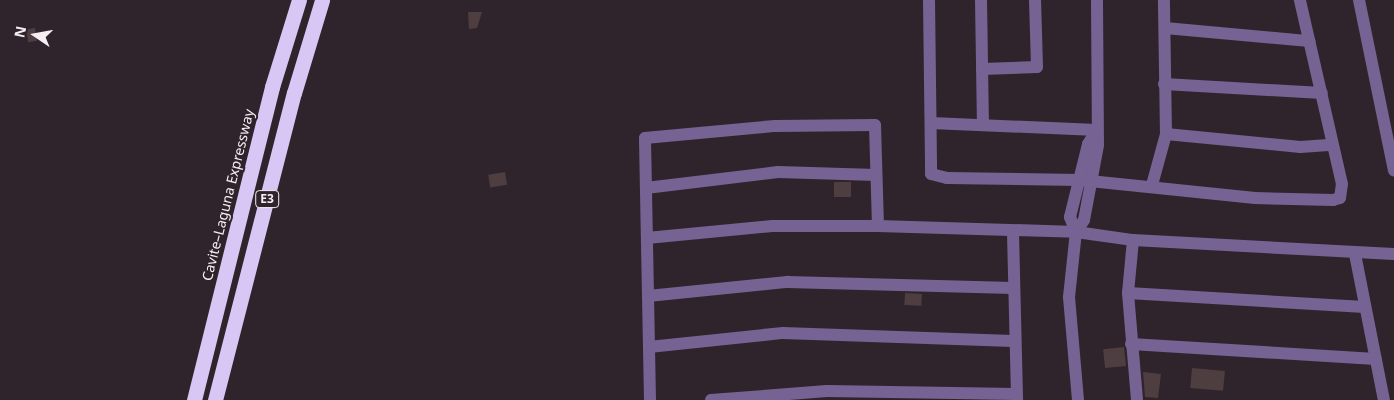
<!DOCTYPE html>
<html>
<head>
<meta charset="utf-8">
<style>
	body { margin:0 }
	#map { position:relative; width:1394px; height:400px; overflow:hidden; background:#2f242c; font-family:"Noto Sans",sans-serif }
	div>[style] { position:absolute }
	.building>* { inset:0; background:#4e3e40; transform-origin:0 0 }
	.minor>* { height:12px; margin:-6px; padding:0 6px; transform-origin:6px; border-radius:6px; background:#766393 }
	.highway>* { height:15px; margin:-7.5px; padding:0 7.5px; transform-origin:7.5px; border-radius:7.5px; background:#d8c6f5 }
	span { translate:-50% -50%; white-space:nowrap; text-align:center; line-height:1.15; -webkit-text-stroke:4px #2f242c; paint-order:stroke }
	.shield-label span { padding:1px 4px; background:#2f242c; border:1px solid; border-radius:4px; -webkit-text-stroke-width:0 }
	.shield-label { font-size:12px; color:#f6eef3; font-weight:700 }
	.street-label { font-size:14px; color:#f6eef3 }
	.north { position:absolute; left:10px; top:10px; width:50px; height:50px; -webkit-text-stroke:4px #2f242c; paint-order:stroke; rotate:282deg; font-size:14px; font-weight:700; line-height:20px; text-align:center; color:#f6eef3 }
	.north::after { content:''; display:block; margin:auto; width:18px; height:22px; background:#f6eef3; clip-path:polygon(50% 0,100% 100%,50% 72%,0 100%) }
</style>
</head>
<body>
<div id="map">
	<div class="building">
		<div style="clip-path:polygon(468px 12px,482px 12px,477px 28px,469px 29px)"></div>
		<div style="left:35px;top:28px;width:13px;height:9px;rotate:81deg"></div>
		<div style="left:505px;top:172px;width:13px;height:17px;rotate:81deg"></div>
		<div style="left:834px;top:182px;width:17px;height:15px"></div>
		<div style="left:905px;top:293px;width:17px;height:12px;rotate:3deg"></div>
		<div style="left:1124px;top:347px;width:19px;height:21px;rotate:84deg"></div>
		<div style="left:1192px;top:368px;width:33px;height:20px;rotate:5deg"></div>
		<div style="clip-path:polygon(1143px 372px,1161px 374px,1158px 398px,1145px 397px)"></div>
	</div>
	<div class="minor">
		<div style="left:929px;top:0;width:174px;rotate:89.3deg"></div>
		<div style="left:931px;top:174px;width:16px;rotate:14deg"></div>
		<div style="left:947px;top:178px;width:133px;rotate:0.9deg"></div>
		<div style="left:1080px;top:180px;width:176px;rotate:5.9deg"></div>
		<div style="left:1255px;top:198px;width:78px;rotate:1.5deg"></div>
		<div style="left:1333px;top:200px;width:7px;rotate:-16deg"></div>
		<div style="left:1340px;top:198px;width:14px;rotate:-82deg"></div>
		<div style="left:1342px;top:184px;width:189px;rotate:-102.9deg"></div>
		<div style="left:981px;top:0;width:125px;rotate:89.1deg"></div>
		<div style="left:1359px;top:0;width:174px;rotate:78.4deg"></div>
		<div style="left:1165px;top:28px;width:145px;rotate:5.2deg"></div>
		<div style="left:982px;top:69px;width:55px;rotate:-2.1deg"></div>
		<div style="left:1037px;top:67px;width:67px;rotate:-91.7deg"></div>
		<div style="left:1164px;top:84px;width:158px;rotate:3.3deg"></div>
		<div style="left:931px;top:123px;width:166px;rotate:2.4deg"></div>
		<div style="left:1166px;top:134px;width:135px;rotate:5.5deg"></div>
		<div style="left:1300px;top:147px;width:32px;rotate:-4deg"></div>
		<div style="left:1152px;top:185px;width:53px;rotate:-74.6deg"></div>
		<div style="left:1166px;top:134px;width:134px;rotate:-90.9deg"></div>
		<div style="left:646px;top:188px;width:133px;rotate:-6.9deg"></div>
		<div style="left:778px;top:172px;width:98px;rotate:1.8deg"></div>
		<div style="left:1076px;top:232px;width:14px;rotate:-56deg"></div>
		<div style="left:1084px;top:220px;width:76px;rotate:-79.4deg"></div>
		<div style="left:1098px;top:145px;width:145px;rotate:-90.4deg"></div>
		<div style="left:1013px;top:233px;width:167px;rotate:88.6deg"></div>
		<div style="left:647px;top:238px;width:126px;rotate:-5.5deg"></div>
		<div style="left:772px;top:226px;width:106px"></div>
		<div style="left:878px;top:226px;width:198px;rotate:1.7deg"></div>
		<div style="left:1076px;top:232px;width:58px;rotate:8deg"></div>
		<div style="left:1133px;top:240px;width:261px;rotate:3.1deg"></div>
		<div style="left:1133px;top:240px;width:53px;rotate:95.4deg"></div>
		<div style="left:1128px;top:293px;width:107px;rotate:85.2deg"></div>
		<div style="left:1355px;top:254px;width:149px;rotate:78.8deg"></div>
		<div style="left:1128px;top:293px;width:237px;rotate:3.4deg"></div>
		<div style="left:648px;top:296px;width:140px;rotate:-5.8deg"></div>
		<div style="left:787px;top:282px;width:226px;rotate:1.5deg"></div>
		<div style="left:1131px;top:344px;width:245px;rotate:3.5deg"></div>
		<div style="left:649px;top:347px;width:135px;rotate:-6deg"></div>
		<div style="left:783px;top:333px;width:230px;rotate:2deg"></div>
		<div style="left:650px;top:400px;width:262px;rotate:-91.1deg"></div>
		<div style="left:645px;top:138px;width:131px;rotate:-5.3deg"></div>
		<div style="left:775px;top:126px;width:100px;rotate:-0.6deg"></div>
		<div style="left:875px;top:125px;width:101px;rotate:88.3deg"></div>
		<div style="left:711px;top:400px;width:116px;rotate:-4.4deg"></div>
		<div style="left:827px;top:391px;width:189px;rotate:0.9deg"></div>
		<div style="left:1078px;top:400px;width:103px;rotate:-95deg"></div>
		<div style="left:1069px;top:297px;width:65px;rotate:-83.9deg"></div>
		<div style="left:1076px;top:232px;width:16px;rotate:-112deg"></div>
		<div style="left:1070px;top:217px;width:75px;rotate:-76.1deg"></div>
		<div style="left:1088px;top:144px;width:17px;rotate:-57deg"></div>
	</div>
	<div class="highway">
		<div style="left:194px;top:400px;width:323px;rotate:-76deg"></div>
		<div style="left:272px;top:87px;width:91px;rotate:-72.8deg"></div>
		<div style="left:215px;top:400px;width:317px;rotate:-75.6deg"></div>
		<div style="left:294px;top:93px;width:97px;rotate:-73.2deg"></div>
	</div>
	<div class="shield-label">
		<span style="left:267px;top:199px">E3</span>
	</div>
	<div class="street-label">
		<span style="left:228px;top:195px;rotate:-76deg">Cavite–Laguna Expressway</span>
	</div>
	<div class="north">N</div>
</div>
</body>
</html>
